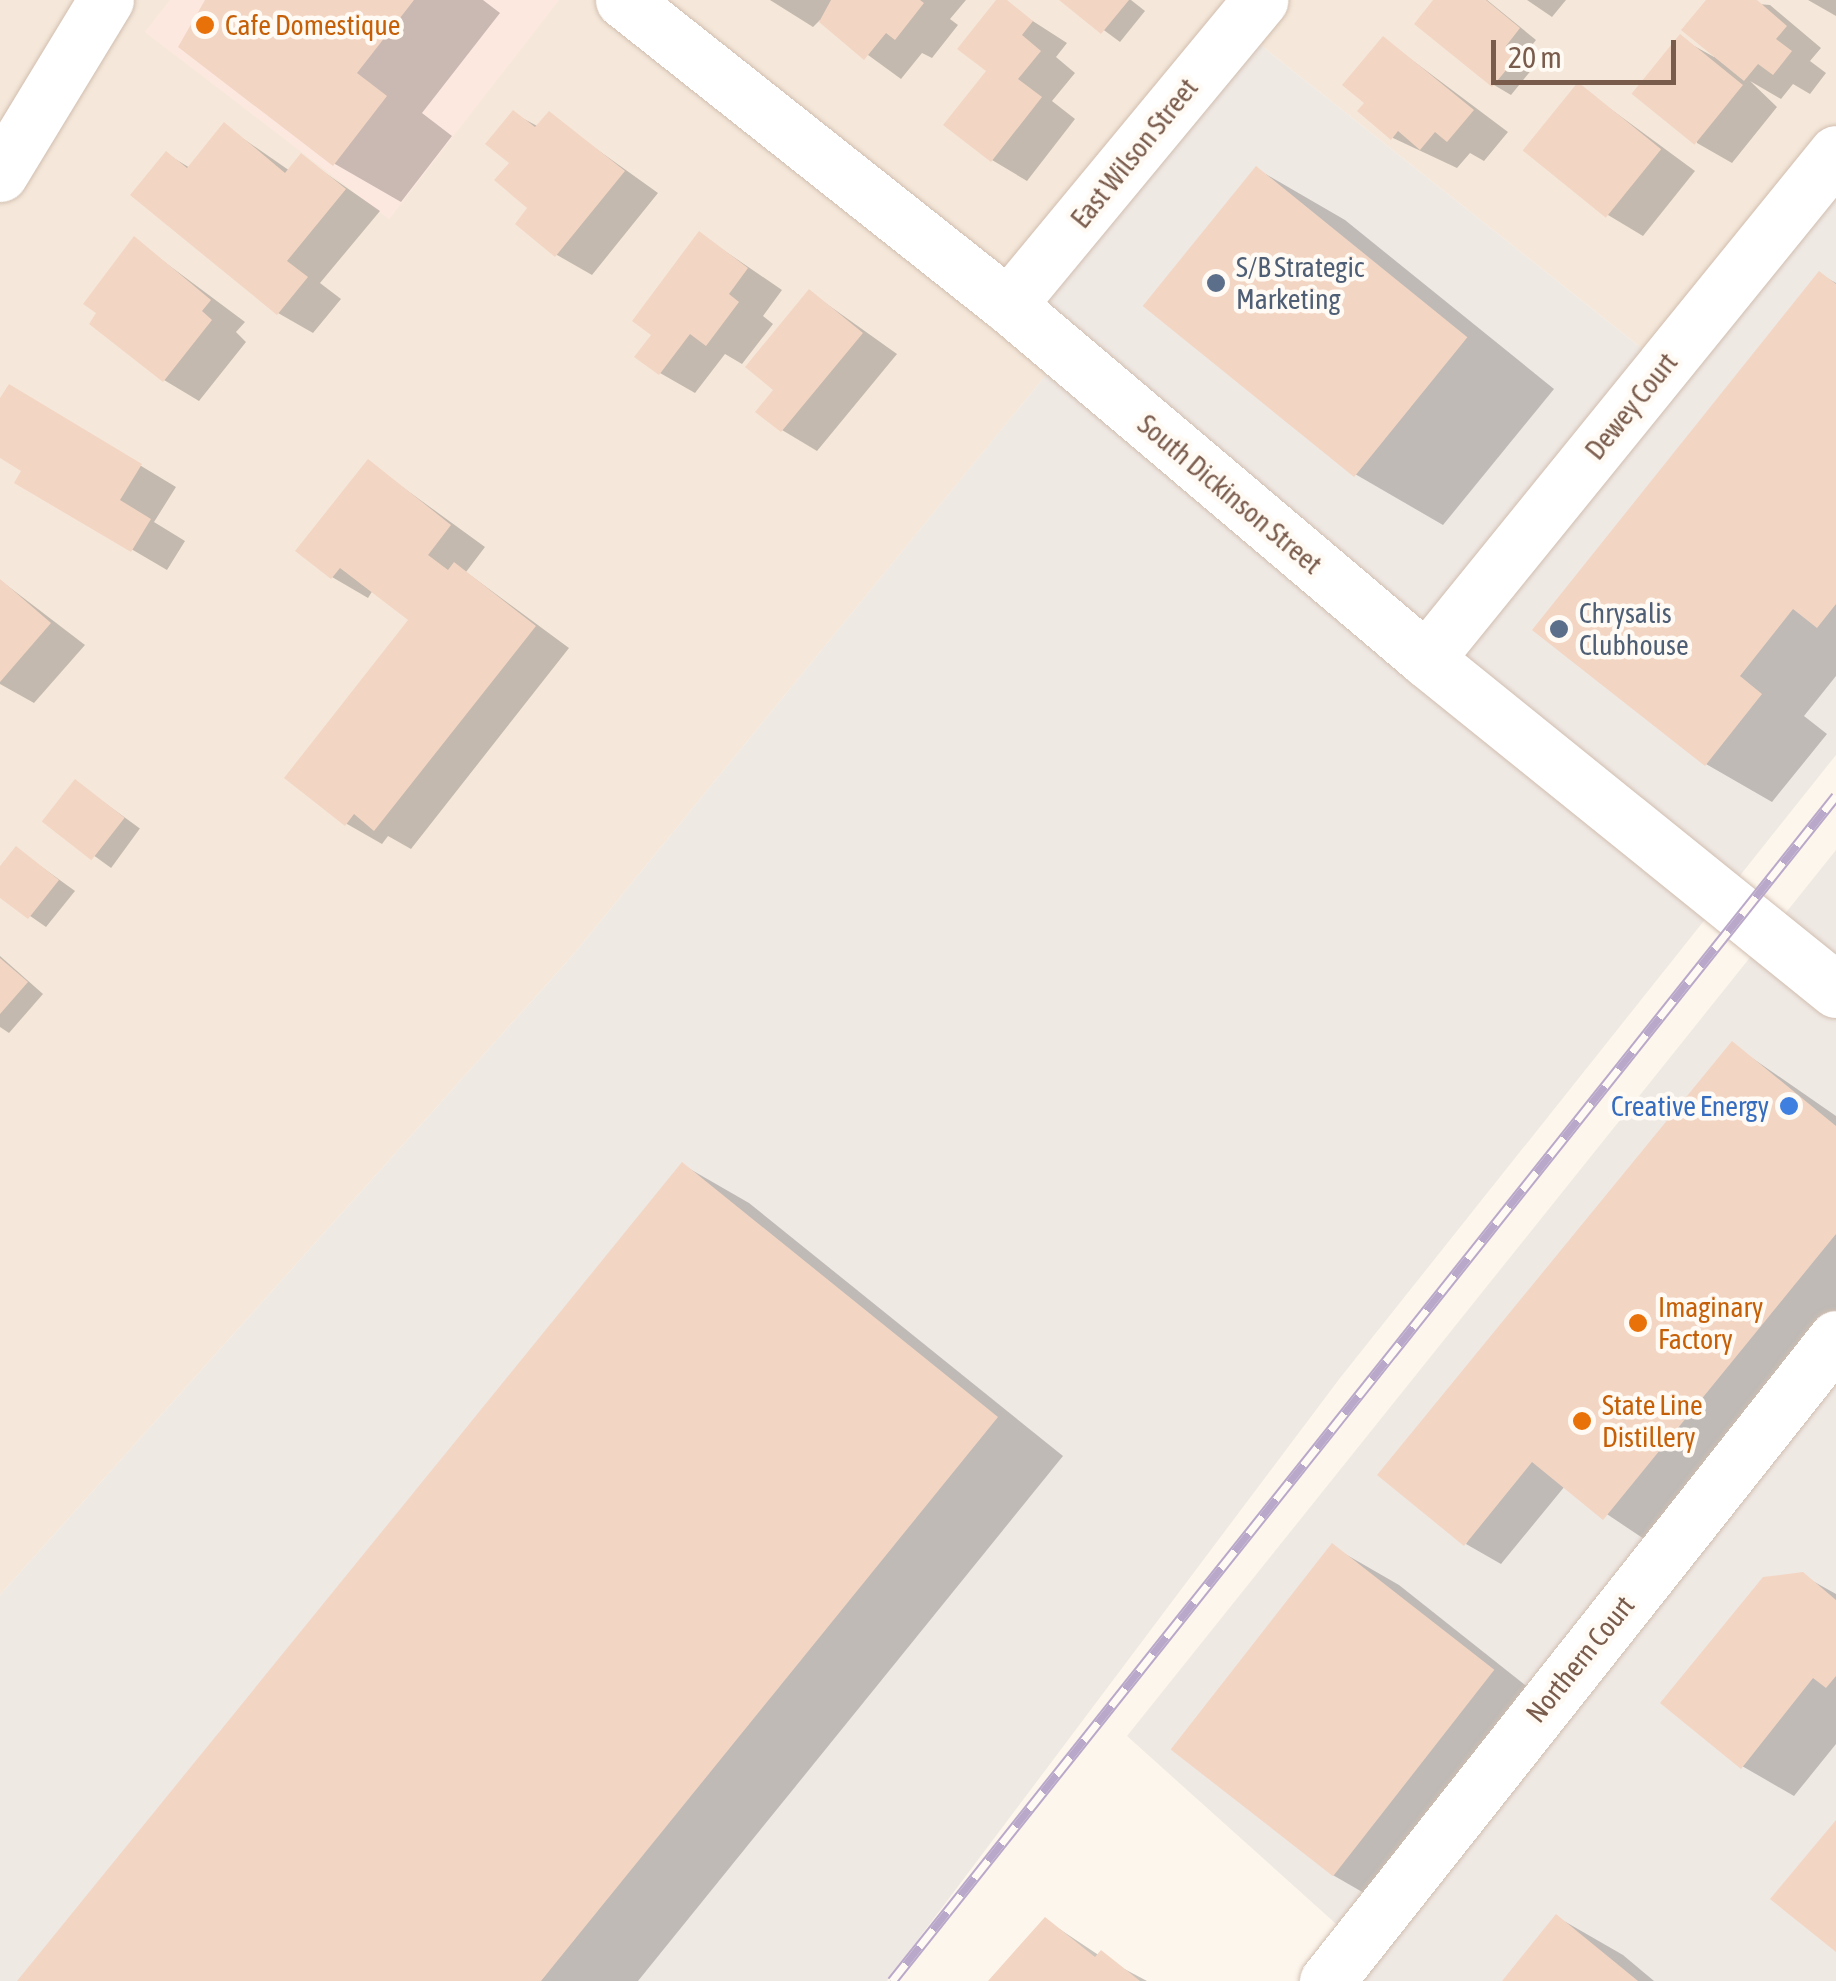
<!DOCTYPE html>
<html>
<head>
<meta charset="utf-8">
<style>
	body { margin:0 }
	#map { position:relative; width:1836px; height:1981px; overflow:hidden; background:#fdf6ec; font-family:"Asap Condensed",sans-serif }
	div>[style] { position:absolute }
	.residential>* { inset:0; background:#f5e8da }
	.commercial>* { inset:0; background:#fde8e0 }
	.industrial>* { inset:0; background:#efe9e4 }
	.shadow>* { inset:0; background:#0003; transform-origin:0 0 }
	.building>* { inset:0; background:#f3d5c3; transform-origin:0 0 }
	.roads { filter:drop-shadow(0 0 2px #d1beb0) drop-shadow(0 0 2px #d1beb0) }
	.minor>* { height:55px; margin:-27.5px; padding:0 27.5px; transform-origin:27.5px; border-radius:27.5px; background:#fff }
	.tertiary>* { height:55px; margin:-27.5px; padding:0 27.5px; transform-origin:27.5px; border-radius:27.5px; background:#fff }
	.rail>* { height:11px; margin-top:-5.5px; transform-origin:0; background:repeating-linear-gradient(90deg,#fffaf3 0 22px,#b9a8c9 0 44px); box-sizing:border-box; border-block:2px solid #b9a8c9 }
	.dots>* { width:28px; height:28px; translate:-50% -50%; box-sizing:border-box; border:5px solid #fffaf3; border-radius:50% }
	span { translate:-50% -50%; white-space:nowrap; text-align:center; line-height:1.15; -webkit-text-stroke:9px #fffaf3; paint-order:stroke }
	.food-label { font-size:28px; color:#c56008 }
	.left { translate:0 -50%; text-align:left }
	.street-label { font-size:28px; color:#7a5c4d }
	.service-label { font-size:28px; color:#4e5e75 }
	.shop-label { font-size:28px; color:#366cbe }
	.right { translate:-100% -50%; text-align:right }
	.scale { position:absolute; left:1491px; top:40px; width:185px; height:45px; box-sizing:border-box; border:5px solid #7a5c4d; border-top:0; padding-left:12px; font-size:30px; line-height:35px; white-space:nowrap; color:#7a5c4d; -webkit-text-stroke:8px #fffaf3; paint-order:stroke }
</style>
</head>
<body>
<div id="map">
	<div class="residential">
		<div style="clip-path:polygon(0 0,1836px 0,1836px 153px,1664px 366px,1238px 27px,1064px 353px,573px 955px,0 1595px)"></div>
	</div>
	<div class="commercial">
		<div style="clip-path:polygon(170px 0,559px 0,389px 219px,145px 32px)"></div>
	</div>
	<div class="industrial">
		<div style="clip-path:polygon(1238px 27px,1664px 366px,1836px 153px,1836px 755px,1340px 1378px,887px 1981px,0 1981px,0 1595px,573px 955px,1063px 354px,1008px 305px)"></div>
		<div style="clip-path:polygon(1836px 850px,1836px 1981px,1327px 1981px,1355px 1941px,1127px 1736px)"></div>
	</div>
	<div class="shadow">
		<div style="clip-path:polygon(207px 0,483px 0,500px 13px,422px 113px,452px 136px,401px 202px,335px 164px)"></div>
		<div style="clip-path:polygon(770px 0,966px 0,950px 19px,958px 25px,932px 58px,922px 53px,901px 79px,820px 20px,813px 27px)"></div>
		<div style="clip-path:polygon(1000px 0,1067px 43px,1056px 57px,1075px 73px,1052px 101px,1075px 119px,1027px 181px,992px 160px,989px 71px)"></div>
		<div style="clip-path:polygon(1063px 0,1131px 0,1145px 11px,1120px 42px)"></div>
		<div style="clip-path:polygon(1437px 0,1487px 0,1536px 40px,1522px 58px,1533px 68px,1511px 95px,1494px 85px)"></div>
		<div style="clip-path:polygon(1527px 0,1566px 0,1552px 17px)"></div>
		<div style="clip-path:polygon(1709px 0,1770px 5px,1821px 48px,1810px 61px,1826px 73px,1810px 94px,1793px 84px,1781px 99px,1750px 81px,1777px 107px,1732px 163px,1697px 143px,1680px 38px,1714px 57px)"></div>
		<div style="clip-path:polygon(1836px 0,1836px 16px,1808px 0)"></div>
		<div style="clip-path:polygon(1384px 39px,1508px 132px,1484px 161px,1470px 153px,1457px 168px,1393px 138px,1368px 103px)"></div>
		<div style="clip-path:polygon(1578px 85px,1695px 171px,1643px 236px,1608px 215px)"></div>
		<div style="clip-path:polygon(513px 113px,539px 127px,549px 115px,658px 193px,592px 275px,557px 255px,531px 207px)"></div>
		<div style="clip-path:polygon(225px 126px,290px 171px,301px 156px,380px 211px,320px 283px,341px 299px,313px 333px,278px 313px,167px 154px,190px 168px)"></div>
		<div style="clip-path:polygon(1257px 169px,1345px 220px,1554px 389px,1443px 525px,1355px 474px)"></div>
		<div style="clip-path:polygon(700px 234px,782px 290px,763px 316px,773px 324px,742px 364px,725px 354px,695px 393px,660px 373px,654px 334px)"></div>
		<div style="clip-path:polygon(135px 240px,245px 322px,236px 332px,246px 342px,199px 401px,164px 380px)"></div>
		<div style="clip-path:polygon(1820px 274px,1836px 283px,1836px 676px,1804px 716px,1827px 734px,1772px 802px,1706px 764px)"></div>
		<div style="clip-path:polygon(810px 292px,897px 354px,817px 451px,782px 430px,777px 390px)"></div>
		<div style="clip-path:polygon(0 403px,45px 408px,176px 487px,154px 522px,185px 541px,167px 570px,17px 482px,24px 470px,0 453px)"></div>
		<div style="clip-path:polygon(368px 462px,485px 547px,466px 572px,569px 648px,411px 849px,388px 836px,382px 844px,347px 824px,287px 777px,411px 620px,373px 590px,368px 598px,332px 577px)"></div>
		<div style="clip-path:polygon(0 580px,85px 645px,34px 703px,0 684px)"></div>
		<div style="left:76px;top:782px;width:79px;height:49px;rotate:36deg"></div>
		<div style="clip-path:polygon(17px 849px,75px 891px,46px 927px,0 895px,0 870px)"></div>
		<div style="clip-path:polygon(0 956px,43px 994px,9px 1033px,0 1027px)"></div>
		<div style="clip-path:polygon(1732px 1044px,1836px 1116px,1836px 1327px,1656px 1547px,1565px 1486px,1501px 1564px,1466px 1544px)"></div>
		<div style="clip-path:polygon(683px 1165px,749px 1203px,1063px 1456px,638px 1981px,20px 1981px)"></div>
		<div style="clip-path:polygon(1333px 1547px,1399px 1585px,1558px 1711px,1397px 1912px,1331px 1874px)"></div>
		<div style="clip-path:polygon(1802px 1575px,1836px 1594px,1836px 1744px,1794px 1796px,1742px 1766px)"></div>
		<div style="clip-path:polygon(1557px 1917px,1623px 1955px,1654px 1981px,1505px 1981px)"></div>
		<div style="clip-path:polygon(1046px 1920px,1100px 1956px,1147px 1981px,991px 1981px)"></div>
	</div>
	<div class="building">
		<div style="clip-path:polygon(205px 0,414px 0,357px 73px,387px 96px,333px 166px,178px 47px)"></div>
		<div style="clip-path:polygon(831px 0,920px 0,924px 3px,895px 40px,886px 33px,864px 60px,819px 22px)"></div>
		<div style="clip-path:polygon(996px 0,1007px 0,1033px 21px,1022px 35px,1041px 51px,1018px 79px,1042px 97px,991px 162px,943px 125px,986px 71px,957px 49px)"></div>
		<div style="clip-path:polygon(1059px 0,1129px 0,1101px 34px)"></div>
		<div style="clip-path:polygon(1433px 0,1486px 0,1520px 28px,1506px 46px,1518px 56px,1492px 87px,1414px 24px)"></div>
		<div style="clip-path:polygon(1706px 0,1757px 0,1787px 26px,1776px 39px,1792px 51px,1773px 75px,1758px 64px,1744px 81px,1681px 30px)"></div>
		<div style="left:1680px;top:34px;width:81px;height:77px;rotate:39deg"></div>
		<div style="clip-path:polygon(1383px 36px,1474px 110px,1447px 142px,1435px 132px,1420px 150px,1398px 131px,1391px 140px,1357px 111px,1364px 103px,1342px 85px)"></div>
		<div style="left:1578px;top:82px;width:107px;height:88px;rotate:39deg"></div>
		<div style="clip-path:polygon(513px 110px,535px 127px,549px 111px,625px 171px,555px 257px,515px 224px,527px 208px,494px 180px,509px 163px,485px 144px)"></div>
		<div style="clip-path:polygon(224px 122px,285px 173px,301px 153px,346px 189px,287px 261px,308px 277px,277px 315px,130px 195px,166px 151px,187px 168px)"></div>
		<div style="left:1256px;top:166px;width:272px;height:180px;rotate:39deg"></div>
		<div style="clip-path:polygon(699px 231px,748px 268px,729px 294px,739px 302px,706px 346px,690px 334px,659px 375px,634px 357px,651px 335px,632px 321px)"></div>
		<div style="clip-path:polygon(134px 236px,211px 300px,202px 311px,212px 320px,163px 382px,89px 324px,96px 313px,83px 304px)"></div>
		<div style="clip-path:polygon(1819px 271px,1836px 284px,1836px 604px,1817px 628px,1793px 609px,1740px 676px,1762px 694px,1705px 766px,1532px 630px)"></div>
		<div style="clip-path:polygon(809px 289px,863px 333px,781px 432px,755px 412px,773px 390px,745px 367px)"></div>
		<div style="clip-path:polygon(9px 384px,142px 464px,120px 500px,151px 519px,131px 552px,14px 483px,21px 471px,0 458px,0 398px)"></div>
		<div style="clip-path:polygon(368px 459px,451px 525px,428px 555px,448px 570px,454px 562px,536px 626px,374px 831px,354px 814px,345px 826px,284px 778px,408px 620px,340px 568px,331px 579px,295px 551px)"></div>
		<div style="clip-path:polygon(0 579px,51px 623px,0 682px)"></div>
		<div style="left:75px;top:779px;width:63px;height:54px;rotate:38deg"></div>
		<div style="clip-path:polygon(16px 846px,59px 880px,28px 919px,0 898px,0 866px)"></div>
		<div style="clip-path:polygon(0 958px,28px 982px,0 1014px)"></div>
		<div style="clip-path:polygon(1732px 1041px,1836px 1126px,1836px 1234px,1603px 1520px,1532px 1462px,1464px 1546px,1377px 1475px)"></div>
		<div style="clip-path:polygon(682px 1162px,998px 1417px,541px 1981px,17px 1981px)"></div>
		<div style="left:1332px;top:1543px;width:206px;height:262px;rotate:38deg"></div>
		<div style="clip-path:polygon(1803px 1572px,1836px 1600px,1836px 1676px,1826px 1688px,1813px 1678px,1741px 1769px,1660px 1703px,1763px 1577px)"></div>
		<div style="clip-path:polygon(1836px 1820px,1836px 1952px,1770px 1899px)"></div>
		<div style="clip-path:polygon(1556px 1914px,1638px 1981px,1502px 1981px)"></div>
		<div style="clip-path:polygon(1045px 1917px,1095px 1957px,1101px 1950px,1140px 1981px,988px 1981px)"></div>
	</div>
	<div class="roads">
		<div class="minor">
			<div style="left:623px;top:0;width:491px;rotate:38.4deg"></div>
			<div style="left:1008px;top:305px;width:548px;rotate:40.26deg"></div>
			<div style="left:1426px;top:659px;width:527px;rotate:38.91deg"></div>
			<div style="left:1008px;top:305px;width:396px;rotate:-50.4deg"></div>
			<div style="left:1426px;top:659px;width:651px;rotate:-50.98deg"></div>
			<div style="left:1327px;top:1981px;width:820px;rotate:-51.63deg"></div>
		</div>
		<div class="tertiary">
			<div style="left:0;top:174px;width:204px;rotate:-58.7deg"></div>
		</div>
	</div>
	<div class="rail">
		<div style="left:892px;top:1981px;width:1515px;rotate:-51.46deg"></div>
	</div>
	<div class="dots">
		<div style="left:205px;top:25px;background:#e8710a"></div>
		<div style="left:1216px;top:283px;background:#5c6f8a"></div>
		<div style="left:1559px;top:629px;background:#5c6f8a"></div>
		<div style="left:1789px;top:1106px;background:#3f7fe0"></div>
		<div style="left:1638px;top:1323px;background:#e8710a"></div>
		<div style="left:1582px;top:1421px;background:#e8710a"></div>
	</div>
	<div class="food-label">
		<span class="left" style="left:225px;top:25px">Cafe Domestique</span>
		<span class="left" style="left:1658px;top:1323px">Imaginary<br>Factory</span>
		<span class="left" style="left:1602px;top:1421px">State Line<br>Distillery</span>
	</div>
	<div class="street-label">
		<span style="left:1134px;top:153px;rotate:-51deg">East Wilson Street</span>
		<span style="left:1631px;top:406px;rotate:-51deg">Dewey Court</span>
		<span style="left:1230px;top:494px;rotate:40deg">South Dickinson Street</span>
		<span style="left:1580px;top:1659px;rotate:-51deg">Northern Court</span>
	</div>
	<div class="service-label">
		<span class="left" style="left:1236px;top:283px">S/B Strategic<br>Marketing</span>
		<span class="left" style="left:1579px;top:629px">Chrysalis<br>Clubhouse</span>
	</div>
	<div class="shop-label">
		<span class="right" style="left:1769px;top:1106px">Creative Energy</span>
	</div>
	<div class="scale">20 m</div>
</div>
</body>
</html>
